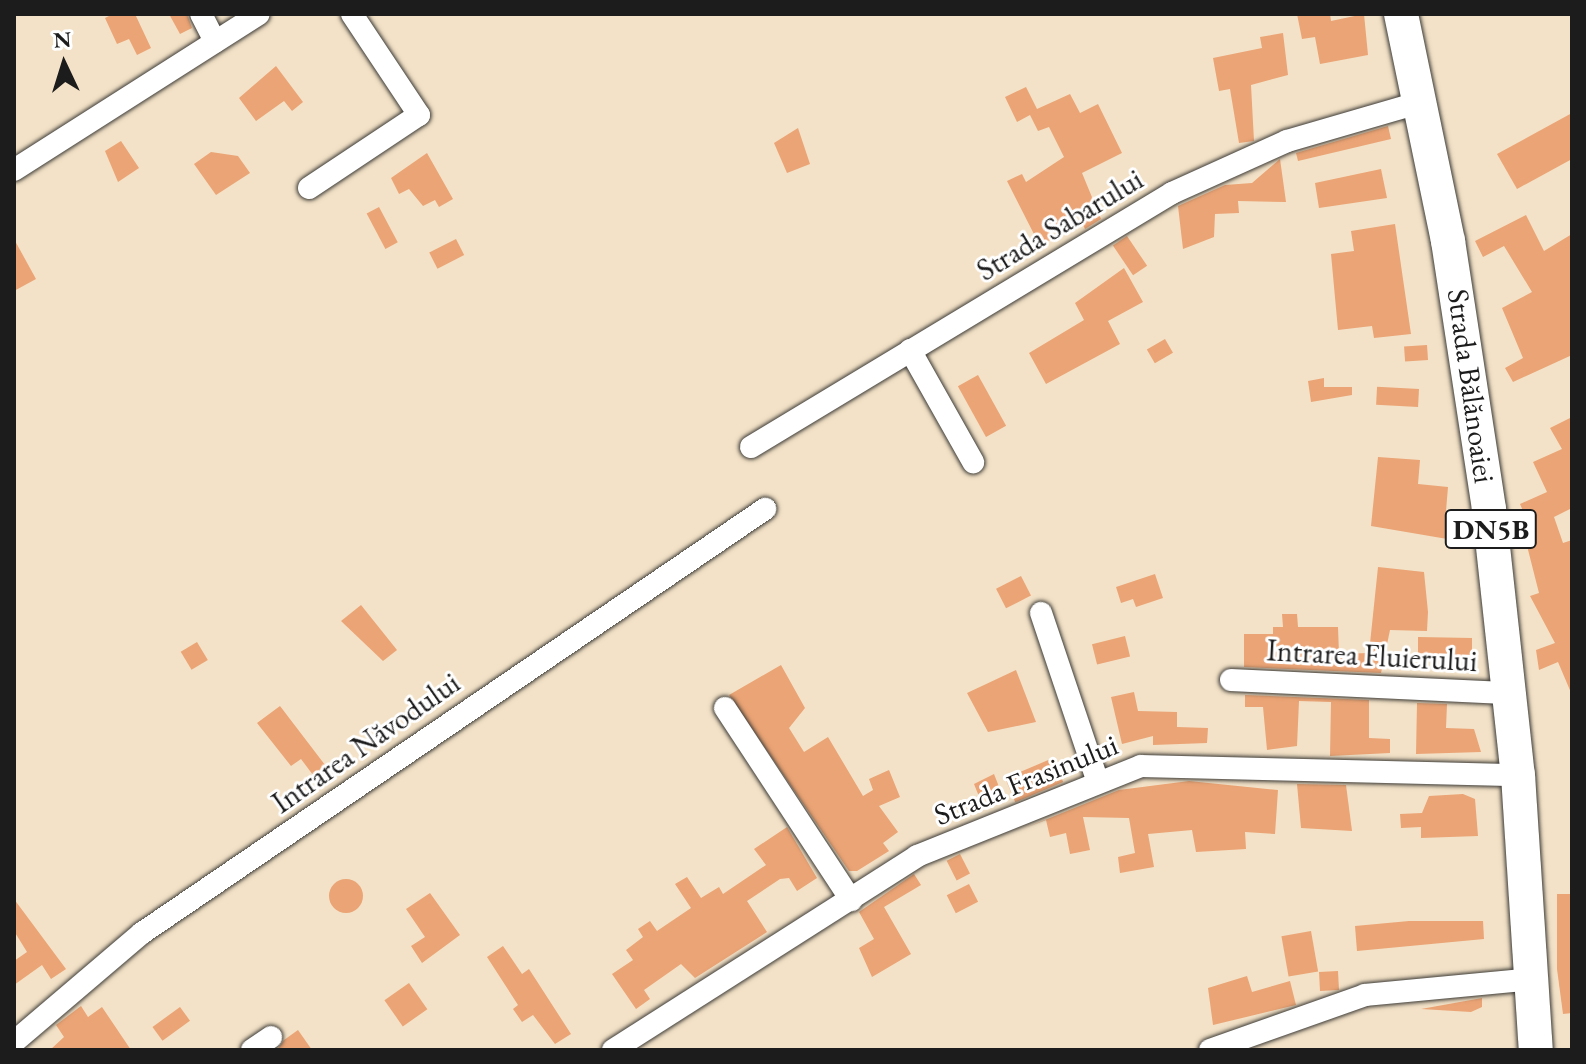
<!DOCTYPE html>
<html>
<head>
<meta charset="utf-8">
<style>
	body { margin:0 }
	#map { position:relative; width:1586px; height:1064px; overflow:hidden; background:#f3e2c7; font-family:"EB Garamond",serif }
	div>[style] { position:absolute }
	.building>* { inset:0; background:#eba475; transform-origin:0 0 }
	.round { border-radius:50% }
	.roads { filter:drop-shadow(0 0 2px #3c3a36) drop-shadow(0 0 2px #3c3a36) }
	.minor>* { height:22px; margin:-11px; padding:0 11px; transform-origin:11px; border-radius:11px; background:#fff }
	.primary>* { height:34px; margin:-17px; padding:0 17px; transform-origin:17px; border-radius:17px; background:#fff }
	span { translate:-50% -50%; white-space:nowrap; text-align:center; line-height:1.15; -webkit-text-stroke:6px #fff; paint-order:stroke }
	.shield-label span { padding:2px 6px; background:#fff; border:2px solid; border-radius:6px; -webkit-text-stroke-width:0 }
	.shield-label { font-size:28px; color:#1c1c1c; font-weight:700 }
	.street-label { font-size:30px; color:#1c1c1c }
	.frame { position:absolute; inset:0; border:16px solid #1c1c1c; pointer-events:none }
	.north { position:absolute; left:24px; top:24px; width:80px; height:80px; -webkit-text-stroke:6px #fff; paint-order:stroke; rotate:356deg; font-size:22px; font-weight:700; line-height:32px; text-align:center; color:#1c1c1c }
	.north::after { content:''; display:block; margin:auto; width:28px; height:36px; background:#1c1c1c; clip-path:polygon(50% 0,100% 100%,50% 72%,0 100%) }
</style>
</head>
<body>
<div id="map">
	<div class="building">
		<div style="clip-path:polygon(113px 14px,135px 14px,151px 48px,137px 55px,129px 39px,117px 44px,105px 18px)"></div>
		<div style="clip-path:polygon(169px 14px,187px 14px,192px 28px,180px 34px)"></div>
		<div style="clip-path:polygon(1297px 14px,1330px 14px,1331px 21px,1364px 14px,1368px 55px,1320px 64px,1315px 37px,1302px 39px)"></div>
		<div style="clip-path:polygon(1283px 33px,1288px 75px,1251px 85px,1254px 141px,1239px 143px,1230px 89px,1219px 91px,1213px 58px,1262px 48px,1260px 37px)"></div>
		<div style="clip-path:polygon(276px 66px,303px 102px,292px 111px,284px 101px,256px 121px,239px 98px)"></div>
		<div style="clip-path:polygon(1026px 87px,1037px 109px,1070px 94px,1080px 113px,1098px 104px,1122px 153px,1082px 173px,1101px 219px,1085px 229px,1078px 214px,1049px 229px,1054px 238px,1040px 246px,1007px 181px,1022px 174px,1026px 182px,1064px 157px,1049px 127px,1038px 131px,1030px 115px,1017px 122px,1005px 97px)"></div>
		<div style="clip-path:polygon(1572px 113px,1572px 159px,1517px 189px,1497px 154px)"></div>
		<div style="clip-path:polygon(1388px 126px,1391px 139px,1298px 161px,1296px 153px)"></div>
		<div style="clip-path:polygon(798px 128px,810px 164px,787px 173px,774px 143px)"></div>
		<div style="clip-path:polygon(121px 141px,139px 168px,118px 182px,105px 151px)"></div>
		<div style="clip-path:polygon(211px 152px,238px 156px,250px 173px,216px 195px,194px 164px)"></div>
		<div style="clip-path:polygon(427px 153px,453px 199px,439px 207px,435px 200px,423px 206px,409px 189px,399px 194px,391px 178px)"></div>
		<div style="clip-path:polygon(1280px 159px,1286px 202px,1238px 201px,1239px 213px,1215px 214px,1214px 237px,1183px 249px,1178px 206px,1225px 185px,1252px 183px)"></div>
		<div style="clip-path:polygon(1381px 169px,1387px 198px,1319px 208px,1315px 183px)"></div>
		<div style="left:379px;top:207px;width:40px;height:14px;rotate:62deg"></div>
		<div style="clip-path:polygon(1526px 215px,1544px 251px,1572px 234px,1572px 355px,1513px 382px,1505px 368px,1523px 358px,1502px 308px,1532px 292px,1504px 246px,1483px 257px,1475px 241px)"></div>
		<div style="clip-path:polygon(1395px 224px,1411px 334px,1374px 338px,1372px 326px,1338px 330px,1331px 254px,1354px 251px,1351px 231px)"></div>
		<div style="left:1127px;top:236px;width:36px;height:17px;rotate:56deg"></div>
		<div style="clip-path:polygon(14px 239px,36px 279px,14px 291px)"></div>
		<div style="left:456px;top:239px;width:18px;height:30px;rotate:63deg"></div>
		<div style="clip-path:polygon(1124px 268px,1143px 302px,1108px 321px,1120px 344px,1046px 384px,1029px 353px,1084px 320px,1075px 303px)"></div>
		<div style="left:1165px;top:339px;width:16px;height:21px;rotate:60deg"></div>
		<div style="left:1427px;top:345px;width:15px;height:23px;rotate:86deg"></div>
		<div style="left:978px;top:375px;width:58px;height:23px;rotate:61deg"></div>
		<div style="clip-path:polygon(1324px 378px,1324px 387px,1352px 387px,1352px 395px,1311px 402px,1308px 381px)"></div>
		<div style="left:1419px;top:389px;width:18px;height:42px;rotate:93deg"></div>
		<div style="clip-path:polygon(1572px 417px,1572px 508px,1554px 517px,1563px 543px,1572px 540px,1572px 695px,1558px 662px,1539px 670px,1536px 650px,1555px 643px,1530px 596px,1539px 593px,1524px 534px,1532px 532px,1520px 504px,1547px 492px,1533px 462px,1562px 449px,1550px 428px)"></div>
		<div style="clip-path:polygon(1378px 457px,1420px 460px,1418px 484px,1448px 487px,1445px 523px,1460px 524px,1459px 541px,1371px 526px)"></div>
		<div style="clip-path:polygon(1378px 567px,1424px 572px,1428px 612px,1427px 631px,1390px 630px,1381px 673px,1244px 667px,1244px 634px,1273px 634px,1273px 627px,1283px 627px,1282px 614px,1297px 614px,1298px 627px,1338px 627px,1339px 654px,1369px 653px)"></div>
		<div style="clip-path:polygon(1155px 574px,1163px 598px,1136px 607px,1133px 599px,1121px 603px,1116px 587px)"></div>
		<div style="left:1021px;top:576px;width:22px;height:28px;rotate:63deg"></div>
		<div style="clip-path:polygon(361px 605px,397px 650px,383px 661px,341px 621px)"></div>
		<div style="left:1125px;top:636px;width:21px;height:34px;rotate:76deg"></div>
		<div style="clip-path:polygon(1418px 637px,1472px 638px,1472px 657px,1418px 653px)"></div>
		<div style="left:197px;top:642px;width:21px;height:19px;rotate:59deg"></div>
		<div style="clip-path:polygon(781px 665px,805px 708px,789px 728px,804px 752px,828px 737px,863px 796px,873px 790px,869px 779px,889px 770px,900px 797px,879px 806px,898px 832px,883px 843px,889px 851px,857px 871px,849px 871px,729px 695px)"></div>
		<div style="clip-path:polygon(1016px 670px,1036px 722px,988px 732px,967px 693px)"></div>
		<div style="clip-path:polygon(1134px 692px,1138px 711px,1177px 712px,1177px 727px,1208px 728px,1207px 743px,1153px 745px,1153px 736px,1122px 744px,1111px 697px)"></div>
		<div style="clip-path:polygon(1245px 695px,1369px 700px,1369px 738px,1390px 739px,1390px 753px,1330px 756px,1331px 702px,1299px 701px,1297px 746px,1267px 750px,1263px 707px,1245px 707px)"></div>
		<div style="clip-path:polygon(1417px 703px,1447px 704px,1446px 728px,1474px 729px,1481px 752px,1416px 754px)"></div>
		<div style="clip-path:polygon(280px 706px,335px 778px,322px 787px,301px 759px,291px 766px,257px 723px)"></div>
		<div style="left:1053px;top:758px;width:26px;height:52px;rotate:67deg"></div>
		<div style="clip-path:polygon(994px 774px,1001px 792px,980px 799px,974px 784px)"></div>
		<div style="clip-path:polygon(1189px 781px,1278px 790px,1275px 834px,1245px 832px,1246px 849px,1196px 852px,1192px 830px,1148px 834px,1154px 867px,1120px 873px,1118px 857px,1135px 853px,1129px 818px,1083px 817px,1090px 850px,1070px 854px,1066px 833px,1050px 837px,1046px 820px,1025px 828px,1119px 790px)"></div>
		<div style="clip-path:polygon(1297px 784px,1346px 785px,1352px 831px,1301px 828px)"></div>
		<div style="clip-path:polygon(1463px 794px,1475px 799px,1478px 836px,1421px 838px,1421px 827px,1401px 828px,1400px 814px,1422px 813px,1429px 796px)"></div>
		<div style="clip-path:polygon(787px 827px,817px 878px,797px 891px,789px 878px,780px 879px,747px 901px,767px 932px,695px 978px,681px 964px,644px 990px,650px 999px,636px 1009px,612px 974px,633px 960px,626px 950px,643px 937px,638px 929px,650px 921px,657px 931px,691px 908px,675px 884px,687px 877px,701px 898px,719px 887px,723px 894px,766px 865px,754px 849px)"></div>
		<div style="left:960px;top:854px;width:22px;height:15px;rotate:63deg"></div>
		<div style="clip-path:polygon(914px 874px,921px 885px,884px 907px,911px 954px,872px 977px,859px 948px,874px 939px,859px 912px)"></div>
		<div class="round" style="left:329px;top:879px;width:34px;height:34px"></div>
		<div style="left:969px;top:884px;width:20px;height:25px;rotate:63deg"></div>
		<div style="clip-path:polygon(430px 893px,460px 935px,422px 963px,411px 946px,425px 937px,406px 909px)"></div>
		<div style="clip-path:polygon(1557px 894px,1572px 894px,1572px 1013px,1563px 1014px,1557px 969px)"></div>
		<div style="clip-path:polygon(14px 899px,66px 969px,51px 979px,42px 965px,14px 985px,14px 961px,27px 952px,14px 931px)"></div>
		<div style="clip-path:polygon(1409px 921px,1483px 921px,1484px 939px,1357px 951px,1355px 926px)"></div>
		<div style="left:1311px;top:931px;width:41px;height:30px;rotate:80deg"></div>
		<div style="clip-path:polygon(503px 946px,522px 974px,529px 969px,571px 1034px,555px 1044px,533px 1015px,522px 1022px,513px 1009px,518px 1005px,487px 957px)"></div>
		<div style="left:1338px;top:971px;width:19px;height:19px;rotate:87deg"></div>
		<div style="clip-path:polygon(1247px 976px,1252px 992px,1290px 981px,1296px 1005px,1213px 1025px,1208px 988px)"></div>
		<div style="left:409px;top:983px;width:32px;height:30px;rotate:55deg"></div>
		<div style="clip-path:polygon(1482px 998px,1482px 1007px,1471px 1012px,1421px 1009px)"></div>
		<div style="clip-path:polygon(81px 1006px,88px 1017px,102px 1007px,131px 1050px,50px 1050px,64px 1037px,56px 1025px)"></div>
		<div style="left:180px;top:1007px;width:17px;height:34px;rotate:54deg"></div>
		<div style="clip-path:polygon(298px 1030px,312px 1050px,277px 1050px,284px 1040px)"></div>
	</div>
	<div class="roads">
		<div class="minor">
			<div style="left:201px;top:14px;width:31px;rotate:63deg"></div>
			<div style="left:14px;top:170px;width:290px;rotate:-32.5deg"></div>
			<div style="left:309px;top:188px;width:132px;rotate:-33.6deg"></div>
			<div style="left:419px;top:115px;width:121px;rotate:-123.6deg"></div>
			<div style="left:910px;top:350px;width:129px;rotate:60.6deg"></div>
			<div style="left:751px;top:447px;width:492px;rotate:-31.1deg"></div>
			<div style="left:1172px;top:193px;width:126px;rotate:-24.3deg"></div>
			<div style="left:1287px;top:141px;width:140px;rotate:-16.2deg"></div>
			<div style="left:1041px;top:613px;width:178px;rotate:71.4deg"></div>
			<div style="left:1231px;top:680px;width:279px;rotate:2.7deg"></div>
			<div style="left:725px;top:708px;width:230px;rotate:56.7deg"></div>
			<div style="left:14px;top:1042px;width:168px;rotate:-40.4deg"></div>
			<div style="left:142px;top:933px;width:754px;rotate:-34.24deg"></div>
			<div style="left:252px;top:1050px;width:23px;rotate:-34deg"></div>
			<div style="left:613px;top:1050px;width:361px;rotate:-32.5deg"></div>
			<div style="left:917px;top:856px;width:241px;rotate:-21.9deg"></div>
			<div style="left:1141px;top:766px;width:377px;rotate:1.4deg"></div>
			<div style="left:1210px;top:1050px;width:164px;rotate:-19.5deg"></div>
			<div style="left:1365px;top:995px;width:169px;rotate:-5.4deg"></div>
		</div>
		<div class="primary">
			<div style="left:1401px;top:14px;width:232px;rotate:78.3deg"></div>
			<div style="left:1448px;top:241px;width:272px;rotate:81.3deg"></div>
			<div style="left:1489px;top:510px;width:267px;rotate:83.8deg"></div>
			<div style="left:1518px;top:775px;width:276px;rotate:86.3deg"></div>
		</div>
	</div>
	<div class="shield-label">
		<span style="left:1491px;top:529px">DN5B</span>
	</div>
	<div class="street-label">
		<span style="left:1060px;top:225px;rotate:-31deg">Strada Sabarului</span>
		<span style="left:1471px;top:386px;rotate:82deg">Strada Bălănoaiei</span>
		<span style="left:1372px;top:656px;rotate:3deg">Intrarea Fluierului</span>
		<span style="left:366px;top:743px;rotate:-35deg">Intrarea Năvodului</span>
		<span style="left:1026px;top:780px;rotate:-22deg">Strada Frasinului</span>
	</div>
	<div class="frame"></div>
	<div class="north">N</div>
</div>
</body>
</html>
